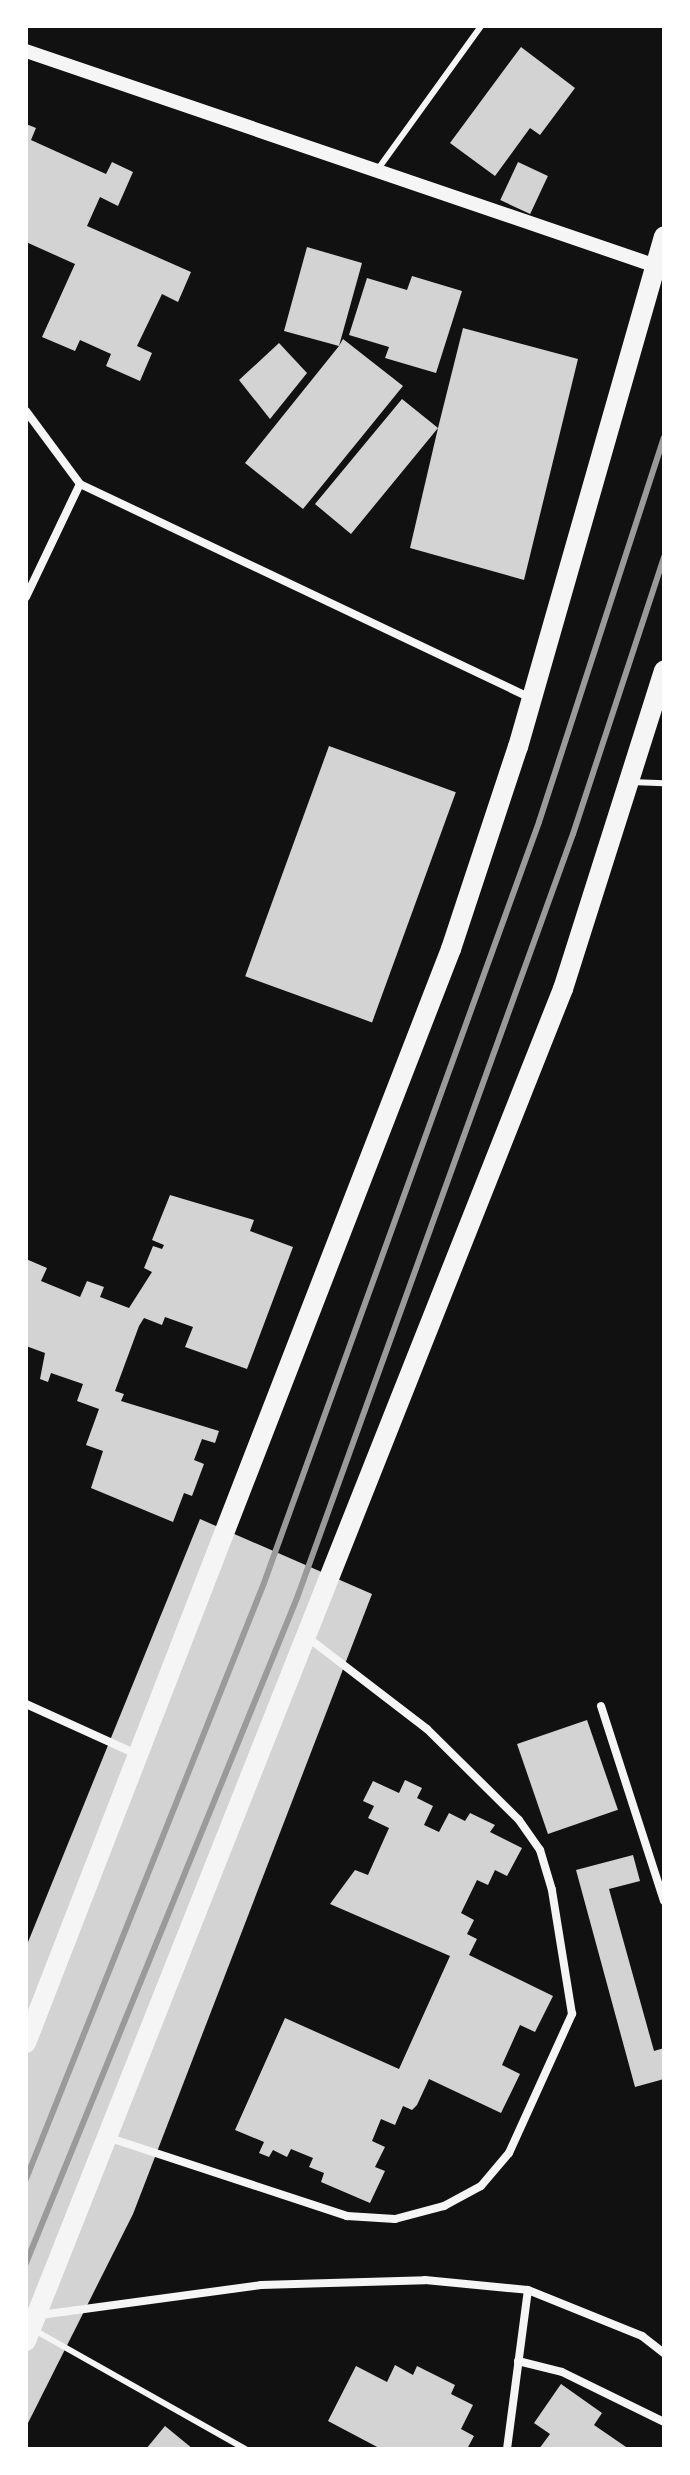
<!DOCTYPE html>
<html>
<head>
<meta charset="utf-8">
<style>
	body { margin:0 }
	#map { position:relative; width:690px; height:2475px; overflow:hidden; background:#111; font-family:"Noto Serif",serif }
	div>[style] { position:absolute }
	.building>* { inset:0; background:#d3d3d3; transform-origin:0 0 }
	.service>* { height:6px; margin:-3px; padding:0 3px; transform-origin:3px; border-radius:3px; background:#f5f5f5 }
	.minor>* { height:8px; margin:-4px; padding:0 4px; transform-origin:4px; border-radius:4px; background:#f5f5f5 }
	.tertiary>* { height:14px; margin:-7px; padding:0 7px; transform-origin:7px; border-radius:7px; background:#f5f5f5 }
	.primary>* { height:20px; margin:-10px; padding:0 10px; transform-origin:10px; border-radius:10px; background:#f5f5f5 }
	.rail>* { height:6px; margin:-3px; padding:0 3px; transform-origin:3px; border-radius:3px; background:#9a9a9a }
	span { translate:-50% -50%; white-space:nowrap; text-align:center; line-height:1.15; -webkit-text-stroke:8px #fff; paint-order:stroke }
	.frame { position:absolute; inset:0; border:28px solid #fff; pointer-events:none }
</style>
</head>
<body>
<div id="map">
	<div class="building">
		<div style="clip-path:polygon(521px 47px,575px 88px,540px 135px,530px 128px,495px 176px,450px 143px)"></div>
		<div style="clip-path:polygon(26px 124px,36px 128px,31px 140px,106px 174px,112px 162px,133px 172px,118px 206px,100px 197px,87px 226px,191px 272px,178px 302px,162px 294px,137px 346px,152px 353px,140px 381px,106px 366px,111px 354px,80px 340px,75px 351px,42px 337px,75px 264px,26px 242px)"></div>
		<div style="left:518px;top:162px;width:33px;height:42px;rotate:25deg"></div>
		<div style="clip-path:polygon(307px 247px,362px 263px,339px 346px,343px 339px,403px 386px,303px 509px,245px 463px,339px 346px,284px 331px)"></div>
		<div style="clip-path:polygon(412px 276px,462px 291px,436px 373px,385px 358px,389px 347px,349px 335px,367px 278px,407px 290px)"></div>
		<div style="clip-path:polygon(463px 328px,578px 359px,524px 580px,410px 548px,438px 428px,351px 534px,315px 504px,402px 399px,438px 428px)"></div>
		<div style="clip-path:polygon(279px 343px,307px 373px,270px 419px,239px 380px)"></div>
		<div style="left:329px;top:746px;width:135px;height:245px;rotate:20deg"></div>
		<div style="clip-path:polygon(170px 1195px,254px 1220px,250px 1231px,293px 1247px,247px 1369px,185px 1347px,193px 1327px,165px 1317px,162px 1325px,144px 1318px,139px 1326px,115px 1391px,124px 1394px,121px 1401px,219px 1431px,215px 1443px,202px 1439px,194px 1460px,204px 1464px,192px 1496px,184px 1493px,173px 1522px,91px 1488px,103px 1451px,86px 1445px,99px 1409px,77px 1401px,83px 1384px,51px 1373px,48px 1382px,40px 1379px,45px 1353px,26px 1346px,26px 1259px,47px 1268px,41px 1281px,80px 1297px,87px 1281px,104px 1287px,100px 1297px,129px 1308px,152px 1272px,144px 1268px,153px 1246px,162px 1249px,164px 1245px,152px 1240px)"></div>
		<div style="clip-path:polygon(200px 1519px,372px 1594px,133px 2214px,26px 2427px,26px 1947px)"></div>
		<div style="left:587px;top:1720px;width:95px;height:74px;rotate:71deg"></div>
		<div style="clip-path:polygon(405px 1780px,422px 1788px,417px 1798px,433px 1806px,424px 1825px,439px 1832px,449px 1813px,465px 1821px,470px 1813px,495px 1825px,490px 1832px,522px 1848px,507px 1876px,495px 1870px,488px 1885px,477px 1880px,461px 1913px,474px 1920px,467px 1934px,477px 1939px,469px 1955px,553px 1996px,535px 2032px,520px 2025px,502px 2065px,520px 2074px,501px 2113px,429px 2079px,417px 2105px,412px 2110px,403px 2106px,395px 2125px,381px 2119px,372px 2141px,385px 2147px,375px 2167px,385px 2171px,370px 2203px,321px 2182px,324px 2173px,309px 2167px,313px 2158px,291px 2149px,287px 2157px,273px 2150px,269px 2157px,259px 2153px,264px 2142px,235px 2130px,285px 2018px,399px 2069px,450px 1956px,330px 1904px,355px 1870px,368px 1875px,389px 1828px,368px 1818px,374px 1806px,363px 1801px,373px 1781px,399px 1793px)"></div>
		<div style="clip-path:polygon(633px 1855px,640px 1881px,609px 1889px,654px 2051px,664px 2048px,664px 2079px,635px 2087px,576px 1870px)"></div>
		<div style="clip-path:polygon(395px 2365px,413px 2375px,417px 2366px,455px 2385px,451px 2394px,473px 2405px,461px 2429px,474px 2436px,467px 2449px,381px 2449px,328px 2421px,356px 2366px,387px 2382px)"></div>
		<div style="clip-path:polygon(561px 2384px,602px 2413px,594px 2425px,629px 2449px,539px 2449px,550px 2434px,534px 2423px)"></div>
		<div style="clip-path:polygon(165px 2426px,193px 2449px,146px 2449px)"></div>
	</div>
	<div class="service">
		<div style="left:378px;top:169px;width:176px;rotate:-54.2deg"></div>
		<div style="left:631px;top:782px;width:33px;rotate:2deg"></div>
		<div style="left:36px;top:2331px;width:240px;rotate:29.4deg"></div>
	</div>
	<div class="minor">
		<div style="left:26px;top:411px;width:91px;rotate:53.5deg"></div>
		<div style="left:80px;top:484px;width:499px;rotate:25.4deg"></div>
		<div style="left:26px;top:597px;width:125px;rotate:-64.5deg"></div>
		<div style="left:26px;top:1704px;width:121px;rotate:24.4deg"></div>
		<div style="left:601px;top:1706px;width:205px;rotate:72.1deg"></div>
		<div style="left:110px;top:2138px;width:250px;rotate:18.2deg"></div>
		<div style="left:347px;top:2216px;width:48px;rotate:3.6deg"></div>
		<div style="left:395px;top:2219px;width:51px;rotate:-14.9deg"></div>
		<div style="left:444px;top:2206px;width:42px;rotate:-28.4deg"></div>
		<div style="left:481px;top:2186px;width:43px;rotate:-49.7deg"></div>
		<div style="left:509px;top:2153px;width:153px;rotate:-65.6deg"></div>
		<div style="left:572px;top:2014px;width:126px;rotate:-99.2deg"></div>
		<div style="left:552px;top:1890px;width:42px;rotate:-106.7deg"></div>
		<div style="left:540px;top:1850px;width:37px;rotate:-125deg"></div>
		<div style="left:519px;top:1820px;width:129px;rotate:-135.3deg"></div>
		<div style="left:427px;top:1729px;width:151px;rotate:-142.5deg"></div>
		<div style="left:40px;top:2315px;width:223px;rotate:-7.7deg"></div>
		<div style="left:261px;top:2285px;width:164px;rotate:-1.7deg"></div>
		<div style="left:425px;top:2280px;width:103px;rotate:5.5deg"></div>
		<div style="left:528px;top:2290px;width:123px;rotate:22deg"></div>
		<div style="left:642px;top:2336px;width:28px;rotate:38deg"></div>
		<div style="left:518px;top:2361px;width:45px;rotate:14deg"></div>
		<div style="left:562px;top:2372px;width:114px;rotate:26.1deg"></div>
		<div style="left:507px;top:2449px;width:160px;rotate:-82.5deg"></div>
	</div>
	<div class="tertiary">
		<div style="left:26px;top:51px;width:672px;rotate:18.84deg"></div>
	</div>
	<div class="primary">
		<div style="left:26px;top:2043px;width:1174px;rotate:-68.77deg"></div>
		<div style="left:451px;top:949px;width:213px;rotate:-71.7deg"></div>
		<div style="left:518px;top:747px;width:531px;rotate:-74.05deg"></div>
		<div style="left:26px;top:2341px;width:1455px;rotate:-68.34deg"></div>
		<div style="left:563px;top:989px;width:334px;rotate:-72.4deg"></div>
	</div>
	<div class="rail">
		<div style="left:26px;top:2179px;width:642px;rotate:-68.23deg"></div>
		<div style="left:264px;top:1583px;width:809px;rotate:-70.13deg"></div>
		<div style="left:539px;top:822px;width:404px;rotate:-72deg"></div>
		<div style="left:26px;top:2263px;width:718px;rotate:-67.83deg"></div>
		<div style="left:297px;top:1598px;width:812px;rotate:-70.14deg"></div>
		<div style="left:573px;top:834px;width:292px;rotate:-71.8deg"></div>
	</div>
	<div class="frame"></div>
</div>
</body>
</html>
